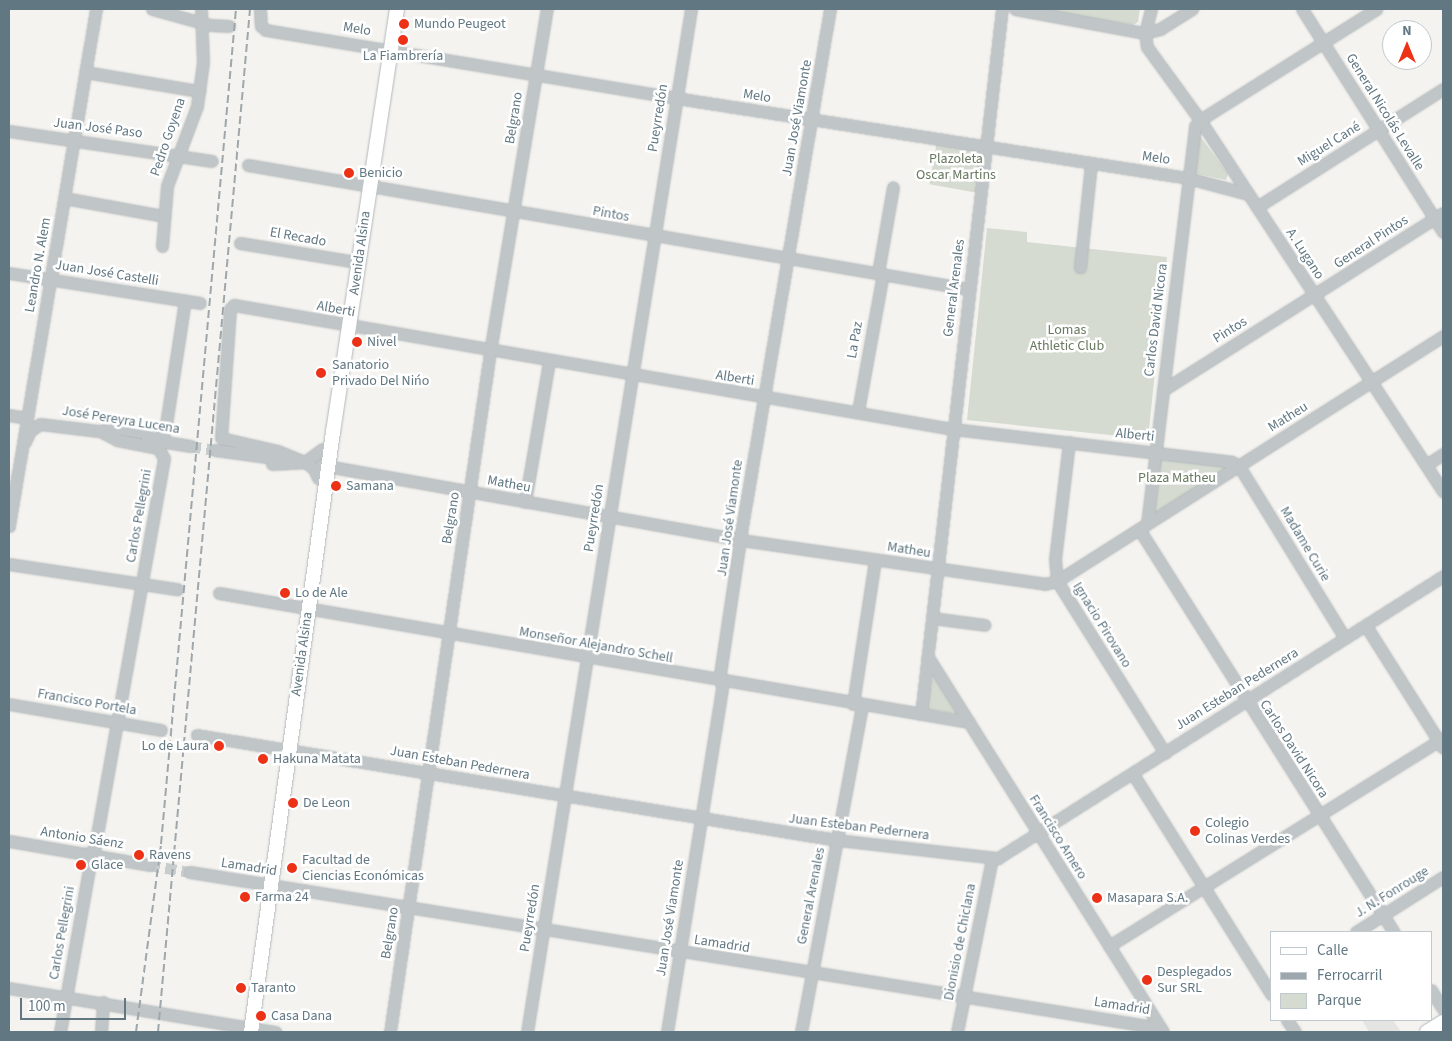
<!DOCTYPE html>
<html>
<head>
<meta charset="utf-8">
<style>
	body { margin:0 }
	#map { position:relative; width:1452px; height:1041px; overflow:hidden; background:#f4f3ef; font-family:"Source Sans 3",sans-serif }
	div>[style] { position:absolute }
	.built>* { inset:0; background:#e4e5e3 }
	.green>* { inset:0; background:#d5dbd0; transform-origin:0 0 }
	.minor-tunnel>* { height:11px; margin-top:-5.5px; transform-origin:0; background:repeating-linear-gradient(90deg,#c8cece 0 11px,transparent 0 16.5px) }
	.roads { filter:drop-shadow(0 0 1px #b3b8bb) drop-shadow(0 0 1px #b3b8bb) }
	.minor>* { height:11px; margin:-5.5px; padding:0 5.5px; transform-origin:5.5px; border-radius:5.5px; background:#c0c5c7 }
	.major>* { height:14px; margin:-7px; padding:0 7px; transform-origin:7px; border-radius:7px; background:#fff }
	.rail>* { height:2px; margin-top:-1px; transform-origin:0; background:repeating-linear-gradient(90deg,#9ea7ab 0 8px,transparent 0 12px) }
	.dots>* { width:14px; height:14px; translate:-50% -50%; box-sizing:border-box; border:2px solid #fff; border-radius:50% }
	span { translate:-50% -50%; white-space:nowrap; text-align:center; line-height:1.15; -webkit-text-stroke:5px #fff; paint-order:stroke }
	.poi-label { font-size:14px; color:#617782 }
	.left { translate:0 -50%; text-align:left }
	.right { translate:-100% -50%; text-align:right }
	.street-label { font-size:14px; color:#617782 }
	.park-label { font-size:14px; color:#687960 }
	.frame { position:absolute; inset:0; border:10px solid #617782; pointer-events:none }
	.legend { position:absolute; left:1270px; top:931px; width:162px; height:90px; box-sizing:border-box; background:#fff; border:1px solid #c0c9cd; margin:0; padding:6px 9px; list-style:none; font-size:15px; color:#617782 }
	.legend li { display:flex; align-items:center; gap:10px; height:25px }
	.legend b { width:25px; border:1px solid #c0c9cd }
	.north { position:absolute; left:1382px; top:20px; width:50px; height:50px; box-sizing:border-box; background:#fff; border:1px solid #c0c9cd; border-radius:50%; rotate:0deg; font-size:14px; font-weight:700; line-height:20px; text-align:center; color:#617782 }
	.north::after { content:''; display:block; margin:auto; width:18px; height:22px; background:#ed3116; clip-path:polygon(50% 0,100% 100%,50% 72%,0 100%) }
	.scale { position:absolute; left:20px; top:998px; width:106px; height:22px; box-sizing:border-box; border:2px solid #617782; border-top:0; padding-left:6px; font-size:15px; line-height:18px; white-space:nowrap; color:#617782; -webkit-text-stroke:4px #fff; paint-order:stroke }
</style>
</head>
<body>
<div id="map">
	<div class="built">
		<div style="clip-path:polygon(1362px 1020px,1393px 1020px,1401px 1032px,1369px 1032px)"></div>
	</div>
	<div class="green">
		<div style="clip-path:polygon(1034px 9px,1140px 9px,1138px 22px,1133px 25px)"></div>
		<div style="clip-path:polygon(1200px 136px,1228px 174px,1226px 180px,1194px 173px)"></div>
		<div style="left:937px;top:141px;width:47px;height:44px;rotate:10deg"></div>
		<div style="clip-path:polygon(987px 228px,1027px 232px,1027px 242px,1167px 257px,1148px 439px,967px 420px)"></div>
		<div style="clip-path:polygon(1156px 452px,1235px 463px,1147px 524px)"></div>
		<div style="clip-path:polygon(932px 675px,936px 675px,957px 714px,927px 709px)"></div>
	</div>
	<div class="minor-tunnel">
		<div style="left:190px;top:446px;width:25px;rotate:9deg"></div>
		<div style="left:149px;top:865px;width:42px;rotate:9.7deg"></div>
	</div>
	<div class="roads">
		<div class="minor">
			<div style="left:152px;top:9px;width:60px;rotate:15.4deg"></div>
			<div style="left:210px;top:25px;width:19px;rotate:3deg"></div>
			<div style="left:260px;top:9px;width:17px;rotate:87deg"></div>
			<div style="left:261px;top:26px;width:6px;rotate:39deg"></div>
			<div style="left:266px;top:30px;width:416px;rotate:9.4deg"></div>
			<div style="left:676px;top:98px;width:518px;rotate:8.88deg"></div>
			<div style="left:1188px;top:178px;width:62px;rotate:14.9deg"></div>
			<div style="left:1015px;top:9px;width:132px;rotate:10.5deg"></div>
			<div style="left:1145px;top:33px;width:16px;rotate:-15deg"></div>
			<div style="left:1160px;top:29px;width:38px;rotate:-32deg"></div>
			<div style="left:1151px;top:9px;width:25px;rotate:104deg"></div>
			<div style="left:1145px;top:33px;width:14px;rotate:82deg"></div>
			<div style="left:1147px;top:47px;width:90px;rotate:54deg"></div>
			<div style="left:1200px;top:120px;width:444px;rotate:56.8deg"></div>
			<div style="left:1302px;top:9px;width:264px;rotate:57.7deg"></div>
			<div style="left:85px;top:72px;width:116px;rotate:9.5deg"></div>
			<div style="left:9px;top:131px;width:205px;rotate:8.4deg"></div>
			<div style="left:248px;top:165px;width:732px;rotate:9.76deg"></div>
			<div style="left:64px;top:198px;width:102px;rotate:10.2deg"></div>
			<div style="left:1257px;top:207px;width:220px;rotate:-32.4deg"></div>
			<div style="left:240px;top:243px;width:111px;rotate:9.3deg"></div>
			<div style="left:162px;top:246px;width:60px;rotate:-85.2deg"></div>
			<div style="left:167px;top:186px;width:85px;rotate:-69.4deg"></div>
			<div style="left:197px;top:106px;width:44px;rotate:-82.2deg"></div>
			<div style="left:203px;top:62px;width:53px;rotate:-92.2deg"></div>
			<div style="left:1080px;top:267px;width:104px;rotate:-83.9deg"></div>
			<div style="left:9px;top:273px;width:193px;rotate:8.9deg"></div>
			<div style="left:878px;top:273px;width:87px;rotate:-80.1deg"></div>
			<div style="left:1163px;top:390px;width:331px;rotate:-32.3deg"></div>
			<div style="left:858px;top:411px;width:139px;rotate:-79.7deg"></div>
			<div style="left:9px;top:415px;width:17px;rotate:10deg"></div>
			<div style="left:100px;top:431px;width:14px;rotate:-12deg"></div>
			<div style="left:114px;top:428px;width:42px;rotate:8.1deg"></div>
			<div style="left:156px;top:434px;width:9px;rotate:-18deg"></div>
			<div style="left:165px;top:431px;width:132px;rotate:-81.3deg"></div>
			<div style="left:147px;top:439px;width:44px;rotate:9.2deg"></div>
			<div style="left:25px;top:442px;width:12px;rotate:-66deg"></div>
			<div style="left:30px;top:431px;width:12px;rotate:-35deg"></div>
			<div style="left:40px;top:424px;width:67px;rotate:6.8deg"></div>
			<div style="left:1069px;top:442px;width:118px;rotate:96.8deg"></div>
			<div style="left:1055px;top:559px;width:22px;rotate:85deg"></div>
			<div style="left:1057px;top:581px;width:203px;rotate:57.9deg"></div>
			<div style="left:215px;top:450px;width:67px;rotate:7.8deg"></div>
			<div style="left:272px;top:464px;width:33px;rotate:-3deg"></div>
			<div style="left:305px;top:462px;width:21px;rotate:-37deg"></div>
			<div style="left:321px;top:465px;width:427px;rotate:10.1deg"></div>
			<div style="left:741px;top:540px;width:307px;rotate:8.2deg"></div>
			<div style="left:1045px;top:584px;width:12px;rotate:-14deg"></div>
			<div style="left:1057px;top:581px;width:457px;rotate:-32.4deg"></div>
			<div style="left:1426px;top:465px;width:20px;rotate:-33deg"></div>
			<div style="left:318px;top:478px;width:10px;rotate:-114deg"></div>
			<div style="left:314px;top:469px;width:11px;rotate:-142deg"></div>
			<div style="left:305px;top:462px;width:29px;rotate:-158deg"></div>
			<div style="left:278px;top:451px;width:58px;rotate:-167.2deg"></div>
			<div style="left:221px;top:438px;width:129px;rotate:-86deg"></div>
			<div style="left:230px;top:309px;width:6px;rotate:-45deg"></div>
			<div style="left:234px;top:305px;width:730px;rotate:9.79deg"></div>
			<div style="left:953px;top:429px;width:281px;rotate:6.7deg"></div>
			<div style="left:1232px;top:462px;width:8px;rotate:30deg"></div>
			<div style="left:1239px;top:466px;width:202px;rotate:58.4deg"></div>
			<div style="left:525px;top:502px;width:143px;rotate:-80.3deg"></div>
			<div style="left:1147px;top:524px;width:401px;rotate:-83.1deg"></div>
			<div style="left:1195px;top:126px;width:8px;rotate:-50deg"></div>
			<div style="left:1200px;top:120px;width:208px;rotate:-32.2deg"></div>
			<div style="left:9px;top:526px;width:524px;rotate:-80.45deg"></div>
			<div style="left:1139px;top:529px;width:477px;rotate:57.7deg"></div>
			<div style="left:9px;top:564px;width:170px;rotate:8.5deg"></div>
			<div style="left:219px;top:593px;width:761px;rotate:9.76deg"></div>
			<div style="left:932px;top:618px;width:53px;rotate:7.5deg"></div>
			<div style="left:1366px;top:626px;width:144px;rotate:57.7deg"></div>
			<div style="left:928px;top:657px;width:442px;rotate:57.9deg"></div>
			<div style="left:9px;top:704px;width:154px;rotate:9.7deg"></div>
			<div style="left:853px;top:704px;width:146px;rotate:-81.3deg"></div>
			<div style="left:921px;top:714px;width:710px;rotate:-83.45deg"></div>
			<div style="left:197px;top:735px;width:649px;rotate:9.32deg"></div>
			<div style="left:837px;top:840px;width:162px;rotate:6.4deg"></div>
			<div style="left:998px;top:858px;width:527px;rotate:-32.36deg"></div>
			<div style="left:1133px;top:774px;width:260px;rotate:57.9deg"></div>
			<div style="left:9px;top:841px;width:142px;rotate:9.7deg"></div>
			<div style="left:84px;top:854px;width:9px;rotate:-13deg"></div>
			<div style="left:93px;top:852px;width:6px;rotate:-72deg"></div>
			<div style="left:95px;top:846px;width:394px;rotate:-79.9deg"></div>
			<div style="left:164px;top:458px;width:12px;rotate:-121deg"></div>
			<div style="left:158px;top:448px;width:42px;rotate:-169deg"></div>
			<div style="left:117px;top:440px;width:19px;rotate:-152deg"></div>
			<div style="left:190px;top:872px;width:983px;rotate:9.13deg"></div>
			<div style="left:1356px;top:932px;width:103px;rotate:-32.3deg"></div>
			<div style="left:1109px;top:946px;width:393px;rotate:-31.9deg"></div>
			<div style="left:9px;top:988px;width:270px;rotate:9.4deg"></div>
			<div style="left:1431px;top:990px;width:22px;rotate:58deg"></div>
			<div style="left:1287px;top:1020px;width:14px;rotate:56deg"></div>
			<div style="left:60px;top:1032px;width:172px;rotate:-79.9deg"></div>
			<div style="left:90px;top:863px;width:11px;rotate:-124deg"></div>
			<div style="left:101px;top:1032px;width:30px;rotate:-86deg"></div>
			<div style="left:390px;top:1032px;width:687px;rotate:-81.63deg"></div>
			<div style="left:490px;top:352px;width:348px;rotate:-80.6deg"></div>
			<div style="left:527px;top:1032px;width:1036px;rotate:-80.89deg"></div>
			<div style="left:667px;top:1032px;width:348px;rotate:-80.9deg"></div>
			<div style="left:722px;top:688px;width:14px;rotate:-98deg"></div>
			<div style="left:720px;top:674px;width:143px;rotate:-81.5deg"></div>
			<div style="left:741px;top:533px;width:532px;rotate:-80.36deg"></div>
			<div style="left:801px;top:1032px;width:332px;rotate:-79.4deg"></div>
			<div style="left:957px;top:1032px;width:177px;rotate:-78.6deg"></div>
		</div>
		<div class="major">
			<div style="left:251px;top:1032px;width:606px;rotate:-82.22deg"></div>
			<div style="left:333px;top:432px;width:428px;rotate:-81.4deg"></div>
			<div style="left:1427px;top:1032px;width:19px;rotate:-32deg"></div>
		</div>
	</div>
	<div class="rail">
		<div style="left:136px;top:1032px;width:190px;rotate:-82.4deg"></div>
		<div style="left:161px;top:844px;width:838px;rotate:-84.87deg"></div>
		<div style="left:158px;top:1032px;width:1027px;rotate:-84.86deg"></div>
	</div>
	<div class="dots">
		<div style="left:404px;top:24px;background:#ed3116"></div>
		<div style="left:403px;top:40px;background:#ed3116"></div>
		<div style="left:349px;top:173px;background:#ed3116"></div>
		<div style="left:357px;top:342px;background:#ed3116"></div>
		<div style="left:321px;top:373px;background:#ed3116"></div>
		<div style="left:336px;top:486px;background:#ed3116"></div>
		<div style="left:285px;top:593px;background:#ed3116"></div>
		<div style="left:219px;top:746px;background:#ed3116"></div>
		<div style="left:263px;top:759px;background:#ed3116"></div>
		<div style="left:293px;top:803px;background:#ed3116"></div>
		<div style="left:1195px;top:831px;background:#ed3116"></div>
		<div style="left:139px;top:855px;background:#ed3116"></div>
		<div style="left:81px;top:865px;background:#ed3116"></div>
		<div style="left:292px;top:868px;background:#ed3116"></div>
		<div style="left:245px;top:897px;background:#ed3116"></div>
		<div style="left:1097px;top:898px;background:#ed3116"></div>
		<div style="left:1147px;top:980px;background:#ed3116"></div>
		<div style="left:241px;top:988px;background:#ed3116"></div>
		<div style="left:261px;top:1016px;background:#ed3116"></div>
	</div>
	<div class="poi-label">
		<span class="left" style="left:414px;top:24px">Mundo Peugeot</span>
		<span style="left:403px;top:56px">La Fiambrería</span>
		<span class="left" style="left:359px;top:173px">Benicio</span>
		<span class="left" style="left:367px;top:342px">Nivel</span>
		<span class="left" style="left:332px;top:373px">Sanatorio<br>Privado Del Nińo</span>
		<span class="left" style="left:346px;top:486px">Samana</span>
		<span class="left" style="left:295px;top:593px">Lo de Ale</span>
		<span class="right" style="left:209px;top:746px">Lo de Laura</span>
		<span class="left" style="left:273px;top:759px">Hakuna Matata</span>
		<span class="left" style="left:303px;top:803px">De Leon</span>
		<span class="left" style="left:1205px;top:831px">Colegio<br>Colinas Verdes</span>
		<span class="left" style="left:149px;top:855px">Ravens</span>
		<span class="left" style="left:302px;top:868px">Facultad de<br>Ciencias Económicas</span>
		<span class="left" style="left:91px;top:865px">Glace</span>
		<span class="left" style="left:255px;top:897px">Farma 24</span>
		<span class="left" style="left:1107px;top:898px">Masapara S.A.</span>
		<span class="left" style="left:1157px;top:980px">Desplegados<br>Sur SRL</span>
		<span class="left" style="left:251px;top:988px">Taranto</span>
		<span class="left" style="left:271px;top:1016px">Casa Dana</span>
	</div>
	<div class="street-label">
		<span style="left:357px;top:29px;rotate:9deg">Melo</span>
		<span style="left:757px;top:96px;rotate:9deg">Melo</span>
		<span style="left:1385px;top:112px;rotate:58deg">General Nicolás Levalle</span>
		<span style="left:514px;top:118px;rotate:-81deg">Belgrano</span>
		<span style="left:658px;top:118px;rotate:-81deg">Pueyrredón</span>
		<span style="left:797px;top:118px;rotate:-80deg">Juan José Viamonte</span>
		<span style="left:98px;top:128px;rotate:7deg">Juan José Paso</span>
		<span style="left:168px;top:137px;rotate:-71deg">Pedro Goyena</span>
		<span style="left:1329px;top:144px;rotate:-32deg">Miguel Cané</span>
		<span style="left:1156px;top:158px;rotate:8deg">Melo</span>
		<span style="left:611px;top:214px;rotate:10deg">Pintos</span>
		<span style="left:298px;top:237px;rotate:10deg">El Recado</span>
		<span style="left:1371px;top:242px;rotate:-33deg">General Pintos</span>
		<span style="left:360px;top:253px;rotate:-82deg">Avenida Alsina</span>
		<span style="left:1305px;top:254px;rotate:57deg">A. Lugano</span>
		<span style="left:38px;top:265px;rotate:-80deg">Leandro N. Alem</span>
		<span style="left:107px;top:273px;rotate:9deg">Juan José Castelli</span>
		<span style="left:954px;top:288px;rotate:-83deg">General Arenales</span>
		<span style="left:336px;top:309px;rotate:10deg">Alberti</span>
		<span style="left:1156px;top:320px;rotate:-83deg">Carlos David Nicora</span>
		<span style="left:1230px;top:330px;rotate:-32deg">Pintos</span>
		<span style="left:855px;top:340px;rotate:-80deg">La Paz</span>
		<span style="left:735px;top:378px;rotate:9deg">Alberti</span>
		<span style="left:1288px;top:417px;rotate:-32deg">Matheu</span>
		<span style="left:121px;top:420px;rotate:9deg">José Pereyra Lucena</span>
		<span style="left:1135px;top:435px;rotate:6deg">Alberti</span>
		<span style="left:509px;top:484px;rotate:10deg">Matheu</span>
		<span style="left:139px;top:516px;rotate:-80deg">Carlos Pellegrini</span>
		<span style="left:451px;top:518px;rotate:-81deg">Belgrano</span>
		<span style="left:594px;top:518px;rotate:-81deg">Pueyrredón</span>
		<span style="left:730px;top:518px;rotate:-82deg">Juan José Viamonte</span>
		<span style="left:1305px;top:544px;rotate:59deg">Madame Curie</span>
		<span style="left:909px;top:550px;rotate:9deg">Matheu</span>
		<span style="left:1102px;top:625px;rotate:58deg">Ignacio Pirovano</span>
		<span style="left:596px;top:645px;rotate:10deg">Monseñor Alejandro Schell</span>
		<span style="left:302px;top:654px;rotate:-82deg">Avenida Alsina</span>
		<span style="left:1237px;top:689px;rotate:-32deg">Juan Esteban Pedernera</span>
		<span style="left:87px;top:702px;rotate:10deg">Francisco Portela</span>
		<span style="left:1294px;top:749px;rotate:57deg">Carlos David Nicora</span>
		<span style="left:460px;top:763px;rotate:10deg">Juan Esteban Pedernera</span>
		<span style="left:859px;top:827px;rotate:7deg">Juan Esteban Pedernera</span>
		<span style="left:1058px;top:837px;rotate:58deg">Francisco Amero</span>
		<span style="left:82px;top:838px;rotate:9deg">Antonio Sáenz</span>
		<span style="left:249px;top:867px;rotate:9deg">Lamadrid</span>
		<span style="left:1392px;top:892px;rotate:-32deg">J. N. Fonrouge</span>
		<span style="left:811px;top:896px;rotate:-79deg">General Arenales</span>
		<span style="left:530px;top:918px;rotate:-81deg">Pueyrredón</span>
		<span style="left:670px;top:918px;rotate:-81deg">Juan José Viamonte</span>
		<span style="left:62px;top:933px;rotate:-80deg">Carlos Pellegrini</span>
		<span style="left:390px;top:933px;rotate:-81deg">Belgrano</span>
		<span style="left:960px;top:942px;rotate:-79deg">Dionisio de Chiclana</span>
		<span style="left:722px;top:944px;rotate:9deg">Lamadrid</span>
		<span style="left:1122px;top:1006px;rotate:9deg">Lamadrid</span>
	</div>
	<div class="park-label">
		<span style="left:956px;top:167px">Plazoleta<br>Oscar Martins</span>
		<span style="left:1067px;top:338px">Lomas<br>Athletic Club</span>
		<span style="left:1177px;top:478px">Plaza Matheu</span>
	</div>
	<div class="frame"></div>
	<ul class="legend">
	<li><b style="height:6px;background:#fff"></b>Calle</li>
	<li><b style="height:6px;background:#9ea7ab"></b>Ferrocarril</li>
	<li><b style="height:14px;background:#d5dbd0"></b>Parque</li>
	</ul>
	<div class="north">N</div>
	<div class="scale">100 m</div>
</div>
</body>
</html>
